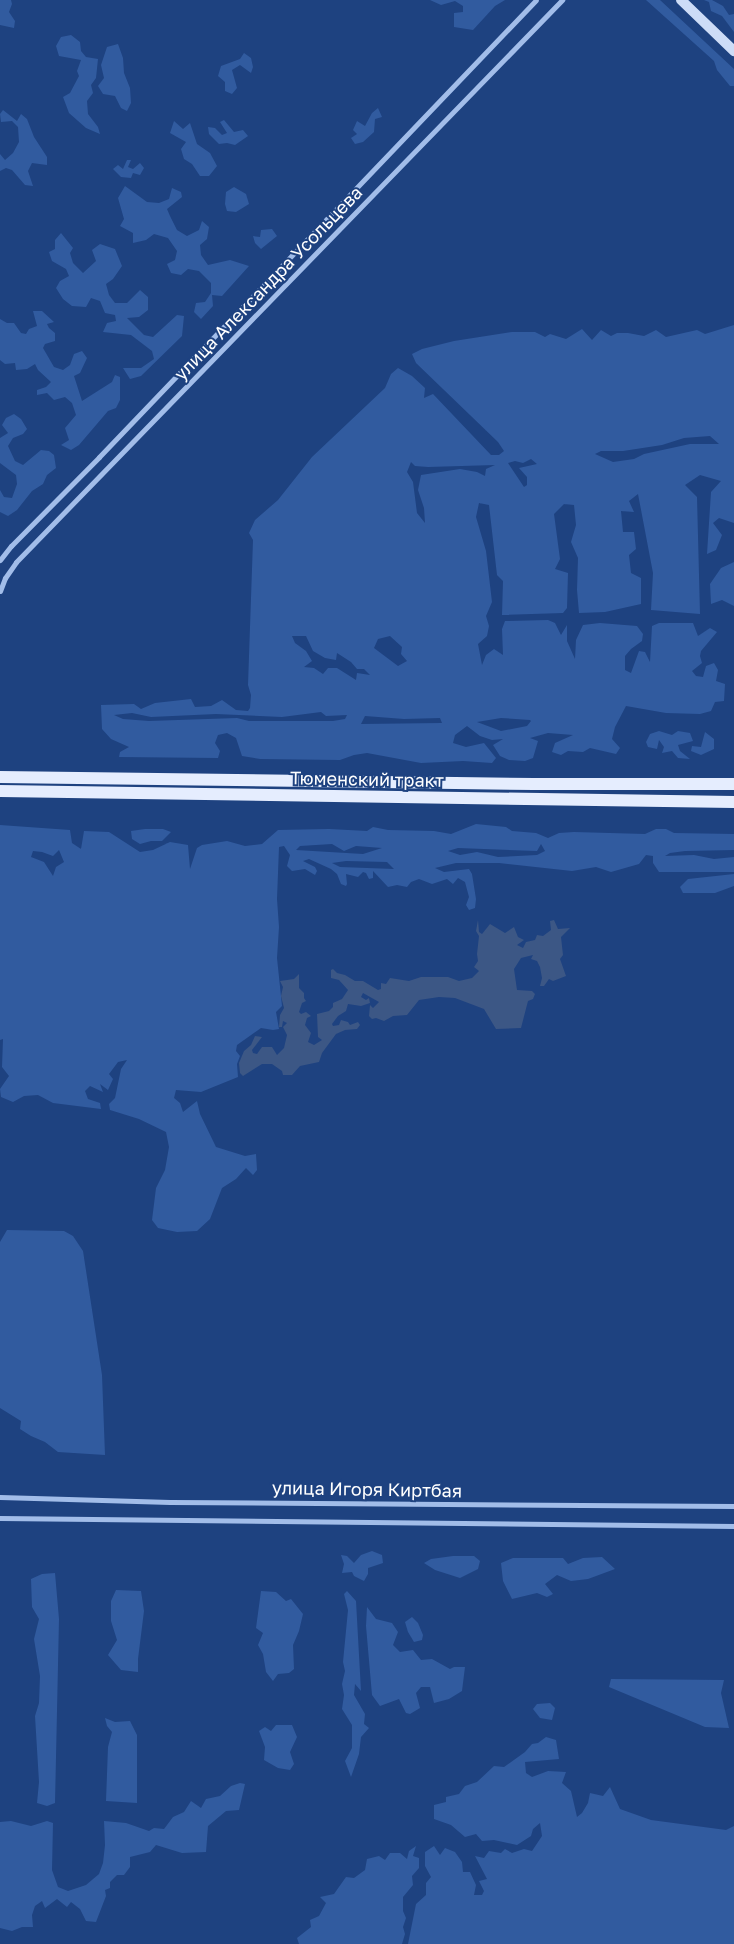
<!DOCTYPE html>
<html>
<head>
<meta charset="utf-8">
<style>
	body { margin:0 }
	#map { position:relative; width:734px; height:1944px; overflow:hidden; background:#1e4280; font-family:"Golos Text",sans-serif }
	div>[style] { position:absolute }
	.green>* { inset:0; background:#315b9f }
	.water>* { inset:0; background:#3c5785 }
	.street>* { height:5px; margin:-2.5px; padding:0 2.5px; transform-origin:2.5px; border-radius:2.5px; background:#a2bde9 }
	.secondary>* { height:10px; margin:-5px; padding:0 5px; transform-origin:5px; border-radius:5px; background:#cddcf7 }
	.primary>* { height:12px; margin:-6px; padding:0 6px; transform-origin:6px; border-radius:6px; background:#e5edfe }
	span { translate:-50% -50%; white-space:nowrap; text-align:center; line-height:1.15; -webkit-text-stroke:4px #1e4280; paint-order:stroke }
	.street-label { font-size:18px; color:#fff }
</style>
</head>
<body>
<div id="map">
	<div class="green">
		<div style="clip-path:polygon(0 0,11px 0,12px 4px,9px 12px,15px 21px,14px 28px,0 25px)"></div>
		<div style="clip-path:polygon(430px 0,505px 0,495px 6px,473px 30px,454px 27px,454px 13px,463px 12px,463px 6px,455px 1px,441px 5px)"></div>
		<div style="clip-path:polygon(646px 0,660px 0,734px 69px,734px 86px,730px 86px,717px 70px,714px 61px)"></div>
		<div style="clip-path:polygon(704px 0,712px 0,723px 6px,729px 15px,734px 14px,734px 32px,722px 16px,711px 11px,709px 2px)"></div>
		<div style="clip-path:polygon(71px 35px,80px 42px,81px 51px,86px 57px,98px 59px,96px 78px,91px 85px,93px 93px,87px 101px,88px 114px,98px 127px,100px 134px,86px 128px,69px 113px,63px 97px,70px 93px,79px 76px,77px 71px,81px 60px,59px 56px,56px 46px,61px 37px)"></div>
		<div style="clip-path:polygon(118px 44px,123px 58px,124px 73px,130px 88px,131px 103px,127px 111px,121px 108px,115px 96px,103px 94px,98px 86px,104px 78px,101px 65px,107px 47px)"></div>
		<div style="clip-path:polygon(244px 53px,251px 58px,253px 67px,251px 73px,240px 65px,232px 70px,237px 88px,232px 94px,225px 91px,225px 82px,218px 76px,221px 66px,240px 59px)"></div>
		<div style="clip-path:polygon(378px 108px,382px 117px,375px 119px,374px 132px,363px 142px,355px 144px,351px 138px,357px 134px,353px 130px,357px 121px,365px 126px,372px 113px)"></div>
		<div style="clip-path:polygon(3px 110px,17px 121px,21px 114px,27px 119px,34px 137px,47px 157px,47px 165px,32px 163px,28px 171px,33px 186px,25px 185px,12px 170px,6px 168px,0 171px,0 154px,5px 160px,13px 153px,19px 142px,18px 127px,12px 121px,1px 122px,0 114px)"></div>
		<div style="clip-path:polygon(224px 120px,234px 132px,243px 130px,248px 136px,235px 145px,227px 143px,219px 144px,209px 134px,208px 127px,215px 128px,222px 135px,227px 133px,220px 122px)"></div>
		<div style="clip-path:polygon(174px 121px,183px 129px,190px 123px,197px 144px,210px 153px,217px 166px,209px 176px,200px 176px,192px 164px,184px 159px,181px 149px,186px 142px,170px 133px)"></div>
		<div style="clip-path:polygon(127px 160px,131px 160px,128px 167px,133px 169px,140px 163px,144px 168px,140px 175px,133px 173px,131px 178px,121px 177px,113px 169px,118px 165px,123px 169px)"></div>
		<div style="clip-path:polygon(125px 186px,147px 202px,159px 203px,169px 199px,172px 188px,181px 192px,182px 197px,167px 209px,170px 216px,177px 230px,187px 236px,199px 230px,202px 221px,209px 227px,207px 239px,200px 245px,201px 255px,208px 265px,230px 260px,249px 266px,222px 296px,212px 295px,213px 306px,201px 319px,194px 312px,196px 303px,205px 302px,211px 293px,211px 283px,199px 271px,188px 269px,181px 275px,171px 273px,167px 264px,175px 260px,177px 251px,168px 238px,154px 234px,146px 240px,133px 243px,133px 233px,120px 226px,124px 219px,118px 198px)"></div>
		<div style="clip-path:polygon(234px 187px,246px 194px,249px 204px,236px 212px,227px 211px,225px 204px,226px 192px)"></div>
		<div style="clip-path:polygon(272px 229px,277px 236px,261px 249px,255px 243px,253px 236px,260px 237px,261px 230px)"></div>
		<div style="clip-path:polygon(61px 233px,73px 248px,70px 253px,73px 263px,83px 273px,96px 261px,92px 250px,100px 244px,115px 249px,122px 266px,113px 279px,106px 284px,109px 295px,115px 303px,127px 303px,140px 290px,148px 297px,148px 310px,139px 317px,127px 318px,144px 335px,153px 337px,177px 315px,184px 316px,182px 336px,141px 376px,130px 379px,123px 368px,141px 368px,154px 359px,152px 351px,131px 335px,103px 332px,107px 323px,116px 321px,115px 315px,105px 313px,100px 301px,91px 298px,86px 307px,72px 306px,63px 299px,56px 288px,60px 281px,69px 276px,66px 269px,52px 261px,49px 252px,55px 249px,55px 240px)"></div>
		<div style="clip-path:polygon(33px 311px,42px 311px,54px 322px,47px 324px,49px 328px,55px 333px,55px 341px,45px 344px,43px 348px,54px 367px,63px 370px,70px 365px,74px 354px,82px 351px,87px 358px,80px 373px,74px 376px,82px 401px,112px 382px,115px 375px,120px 377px,120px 400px,116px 408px,108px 411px,79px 445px,71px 450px,61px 445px,69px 440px,65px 428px,76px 415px,72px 403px,65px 397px,54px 400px,47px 393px,37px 395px,37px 390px,46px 387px,51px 382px,38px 370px,35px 364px,27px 369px,16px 370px,15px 363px,5px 364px,0 360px,0 319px,7px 323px,14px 323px,21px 333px,26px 334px,29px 329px,37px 326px)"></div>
		<div style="clip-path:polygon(evenodd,734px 325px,734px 523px,719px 518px,713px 523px,722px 535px,716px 550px,707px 554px,711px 492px,721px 481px,700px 475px,685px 485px,697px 497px,700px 614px,651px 610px,653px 573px,638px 494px,629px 501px,634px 512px,621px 511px,623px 532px,634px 532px,636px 549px,629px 555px,631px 573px,641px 578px,641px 604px,605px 612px,579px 613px,577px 590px,578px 558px,571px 542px,576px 525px,574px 505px,564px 504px,554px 514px,560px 559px,555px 569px,568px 573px,567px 608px,563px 613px,502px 615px,503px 581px,497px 575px,489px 505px,479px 503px,476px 517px,486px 551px,492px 602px,486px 616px,489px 626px,487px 636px,478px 644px,482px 665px,486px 655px,494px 649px,503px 655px,502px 629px,505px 621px,548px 620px,555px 623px,561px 635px,567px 625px,567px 641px,575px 659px,576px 640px,583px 625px,600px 623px,637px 626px,643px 634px,642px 641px,631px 649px,625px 656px,625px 670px,631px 673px,639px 651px,645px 652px,650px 662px,652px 626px,659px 623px,693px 623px,698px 636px,710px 628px,717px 632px,701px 651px,700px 656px,702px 663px,692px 671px,696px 676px,703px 677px,706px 666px,714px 663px,718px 670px,716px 681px,725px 684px,724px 701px,715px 702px,711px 711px,700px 714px,666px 713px,626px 706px,615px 727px,612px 739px,620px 748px,616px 754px,590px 748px,583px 752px,568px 751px,561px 755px,552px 752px,555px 743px,573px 735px,548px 733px,530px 738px,538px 741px,533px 758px,525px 761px,509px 760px,500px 756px,493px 745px,503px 739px,492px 740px,480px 736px,467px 726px,455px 735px,453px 743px,466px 747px,484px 743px,496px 758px,492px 763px,463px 761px,421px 763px,367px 753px,354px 755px,340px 760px,260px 759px,242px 756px,236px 738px,227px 733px,218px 735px,215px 743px,220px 751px,218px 758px,119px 757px,120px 752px,129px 747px,111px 739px,102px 729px,101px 705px,134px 704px,141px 709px,155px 703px,191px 699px,195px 707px,211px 706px,222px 700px,236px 710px,248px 711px,250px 708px,251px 695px,248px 685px,253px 540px,249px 533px,255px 520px,278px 500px,312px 457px,385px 388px,391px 374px,398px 368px,412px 376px,425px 388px,424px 398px,433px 394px,491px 455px,499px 455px,504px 451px,498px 442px,416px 363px,412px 354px,422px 349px,454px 341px,512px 332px,535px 332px,545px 337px,550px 334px,566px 339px,582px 329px,592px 340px,601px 330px,611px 336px,617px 333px,628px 333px,644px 336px,656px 330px,666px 337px,697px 330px,705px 334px,734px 325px,710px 436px,719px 444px,690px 444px,644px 454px,634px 459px,613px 462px,595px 454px,601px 451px,623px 451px,662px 445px,684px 438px,710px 436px,734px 325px,531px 459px,537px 464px,519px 468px,527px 477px,527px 485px,524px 487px,508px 463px,515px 461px,523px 463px,531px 459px,734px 325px,411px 462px,415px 466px,428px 467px,495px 465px,486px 469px,485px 476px,477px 472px,460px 469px,421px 475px,418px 490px,424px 508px,425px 523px,417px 513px,413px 482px,407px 472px,411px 462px,734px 325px,292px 636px,306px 636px,313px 651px,325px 658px,336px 660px,337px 653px,351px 662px,357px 669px,364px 669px,370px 675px,357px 673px,356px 680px,337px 668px,328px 668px,323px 674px,314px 668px,304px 667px,312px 661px,306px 651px,295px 643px,292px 636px,734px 325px,390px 636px,402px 647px,401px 654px,407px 661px,398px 666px,374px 648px,378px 639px,390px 636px,734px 325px,321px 712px,326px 716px,347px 715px,345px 719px,333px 721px,249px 721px,237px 718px,149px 721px,123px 719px,114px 715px,132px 713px,151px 717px,216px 714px,282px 717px,321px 712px,734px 325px,365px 716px,404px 719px,440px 718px,442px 723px,361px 724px,365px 716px,734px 325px,501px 718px,530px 720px,531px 721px,527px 726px,501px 731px,477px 722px,501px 718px)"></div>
		<div style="clip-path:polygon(14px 414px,21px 419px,27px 429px,23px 434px,13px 438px,8px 446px,15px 461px,23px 465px,41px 450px,49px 451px,54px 455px,56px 468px,47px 475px,43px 484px,32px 491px,17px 510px,8px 516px,0 512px,0 490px,4px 497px,12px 498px,17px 484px,16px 475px,0 463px,0 438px,8px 433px,2px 425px,6px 418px)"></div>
		<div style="clip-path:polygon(734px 562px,734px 606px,722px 600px,711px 604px,710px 584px,721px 568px)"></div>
		<div style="clip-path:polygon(659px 731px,672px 735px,678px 731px,690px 733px,693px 741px,678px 745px,680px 751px,690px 759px,678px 758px,672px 751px,662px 753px,664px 747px,659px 740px,657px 749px,648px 747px,646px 742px,650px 734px)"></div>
		<div style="clip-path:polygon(705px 732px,714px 739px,714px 749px,701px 755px,691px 751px,692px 746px,701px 747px)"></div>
		<div style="clip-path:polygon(evenodd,476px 824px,506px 827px,512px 831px,536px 833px,548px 838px,559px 833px,574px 832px,645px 834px,656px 829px,666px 829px,674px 833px,734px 834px,734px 850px,685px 851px,670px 853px,665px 856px,694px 855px,714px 859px,734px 857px,734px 872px,659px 872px,653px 863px,653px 856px,646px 855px,639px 864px,611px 872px,596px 867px,572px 871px,499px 863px,456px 863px,435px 868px,444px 872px,469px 869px,472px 874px,476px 899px,475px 908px,469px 910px,466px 905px,469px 897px,465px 882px,458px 878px,453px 884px,447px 879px,432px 884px,419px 879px,411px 882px,407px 887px,397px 885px,388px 887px,373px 871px,373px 878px,369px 879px,366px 873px,363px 872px,358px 877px,346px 874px,347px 884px,346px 886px,341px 884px,337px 874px,331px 869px,309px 859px,303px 861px,315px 867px,317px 871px,315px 875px,305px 869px,292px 871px,287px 866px,290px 855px,284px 846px,279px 847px,277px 899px,279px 927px,277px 958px,282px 1006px,276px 1012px,279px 1029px,273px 1030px,261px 1028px,237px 1045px,236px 1051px,240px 1056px,237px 1064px,238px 1077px,201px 1092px,176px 1090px,174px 1098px,180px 1103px,183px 1112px,197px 1101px,200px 1114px,216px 1147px,245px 1156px,256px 1154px,257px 1170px,253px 1175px,246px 1168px,236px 1179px,222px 1188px,210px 1219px,197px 1231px,177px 1232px,158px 1228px,152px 1220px,156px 1188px,165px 1170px,169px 1147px,166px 1132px,139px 1119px,110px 1110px,109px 1104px,115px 1098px,121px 1069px,127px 1060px,118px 1062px,109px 1074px,113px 1079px,108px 1090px,100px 1084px,103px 1092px,90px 1086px,85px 1091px,88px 1099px,100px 1103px,101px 1109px,53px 1103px,38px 1095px,24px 1096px,13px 1102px,1px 1097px,0 1089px,9px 1076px,2px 1067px,3px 1039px,0 1040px,0 825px,70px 830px,72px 843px,81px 849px,84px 831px,109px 832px,140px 852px,153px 850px,170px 842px,188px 845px,190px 869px,197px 848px,202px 845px,227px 841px,245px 846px,262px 844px,278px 830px,329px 829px,367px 831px,373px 827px,388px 830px,434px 831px,451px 834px,476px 824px,332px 844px,344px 851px,356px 846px,382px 848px,363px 854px,296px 850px,300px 846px,332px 844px,476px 824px,541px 844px,545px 851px,537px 855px,498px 857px,477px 852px,460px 855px,448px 851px,458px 848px,537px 851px,541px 844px,476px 824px,59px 850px,64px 862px,56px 867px,53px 876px,44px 862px,31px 857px,33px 851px,42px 852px,53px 856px,59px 850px,476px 824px,346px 861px,387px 862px,394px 869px,340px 867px,332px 863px,346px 861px)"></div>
		<div style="clip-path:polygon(145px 829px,163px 829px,171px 832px,162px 841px,151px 841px,140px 844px,132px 839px,131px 831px)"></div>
		<div style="clip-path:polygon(734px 874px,734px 886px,715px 893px,683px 893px,680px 887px,688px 879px)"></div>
		<div style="clip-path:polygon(7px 1230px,64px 1231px,73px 1236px,83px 1251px,102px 1375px,105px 1455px,58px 1452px,45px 1442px,31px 1436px,20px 1429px,21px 1421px,0 1408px,0 1242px)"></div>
		<div style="clip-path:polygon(372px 1551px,382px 1555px,383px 1563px,368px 1568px,368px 1574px,364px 1581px,354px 1576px,352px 1572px,342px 1573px,344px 1564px,341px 1555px,347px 1556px,354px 1563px,361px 1555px)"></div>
		<div style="clip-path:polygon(453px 1556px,474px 1556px,480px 1561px,478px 1569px,460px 1578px,435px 1570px,424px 1563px,431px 1559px)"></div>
		<div style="clip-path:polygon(602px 1557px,615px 1569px,588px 1579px,571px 1581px,557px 1575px,545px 1584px,553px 1594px,547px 1597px,537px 1593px,512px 1599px,503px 1581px,501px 1563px,513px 1558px,563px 1558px,568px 1564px,583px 1558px)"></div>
		<div style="clip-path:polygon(55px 1573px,59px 1619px,55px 1803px,47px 1806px,37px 1803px,39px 1782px,35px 1716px,39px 1703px,40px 1676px,34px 1639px,39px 1619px,32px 1607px,31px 1579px,42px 1574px)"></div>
		<div style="clip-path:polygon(116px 1590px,141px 1591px,144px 1611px,138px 1659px,138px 1672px,121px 1670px,108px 1655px,117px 1640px,111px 1621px,111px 1601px)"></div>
		<div style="clip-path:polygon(261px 1591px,276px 1592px,286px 1601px,291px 1599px,303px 1614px,299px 1631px,293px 1645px,294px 1669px,289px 1673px,278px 1674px,273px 1681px,266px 1672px,263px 1654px,258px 1645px,263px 1633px,256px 1628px)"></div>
		<div style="clip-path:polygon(347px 1591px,356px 1601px,361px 1691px,355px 1684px,354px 1695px,365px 1714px,364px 1724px,369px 1728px,361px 1737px,359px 1754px,351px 1777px,345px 1761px,352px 1748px,352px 1725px,342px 1709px,344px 1695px,342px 1684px,345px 1671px,343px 1662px,348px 1610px,344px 1594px)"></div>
		<div style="clip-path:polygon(367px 1607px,376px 1619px,392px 1623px,398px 1632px,393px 1645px,400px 1652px,413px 1650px,421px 1660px,432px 1659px,450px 1669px,454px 1667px,465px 1667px,462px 1691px,449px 1699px,434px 1703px,430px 1687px,421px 1687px,416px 1693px,420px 1708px,410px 1714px,406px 1713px,399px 1699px,380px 1706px,372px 1695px,366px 1626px)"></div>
		<div style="clip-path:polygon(412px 1617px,418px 1623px,423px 1635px,422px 1640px,414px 1642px,408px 1632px,405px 1622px)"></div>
		<div style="clip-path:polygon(611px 1679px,724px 1680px,721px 1693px,729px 1728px,705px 1727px,609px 1687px)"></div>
		<div style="clip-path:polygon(550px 1703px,555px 1708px,552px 1720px,540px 1718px,533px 1709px,537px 1704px)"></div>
		<div style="clip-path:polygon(105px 1718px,115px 1722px,130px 1721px,137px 1735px,137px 1803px,106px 1801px,108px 1747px,112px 1732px,107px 1726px)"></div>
		<div style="clip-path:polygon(276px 1725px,292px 1725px,297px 1737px,290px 1752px,294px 1764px,290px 1770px,278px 1768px,264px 1760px,265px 1747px,259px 1731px,265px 1727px,271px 1731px)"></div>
		<div style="clip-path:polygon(546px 1737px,556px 1740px,559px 1759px,525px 1762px,526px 1773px,532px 1777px,548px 1771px,566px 1772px,562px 1783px,571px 1791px,577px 1817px,582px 1813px,588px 1803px,590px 1793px,603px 1796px,610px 1787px,620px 1809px,651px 1820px,726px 1830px,734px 1826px,734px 1944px,408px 1944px,416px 1904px,426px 1895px,426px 1883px,431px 1877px,425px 1866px,425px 1852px,434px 1846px,440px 1855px,445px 1848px,455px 1852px,462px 1862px,463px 1872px,470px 1872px,476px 1885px,474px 1895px,482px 1895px,484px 1891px,479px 1881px,487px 1879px,475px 1856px,484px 1858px,489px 1851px,501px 1853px,505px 1849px,512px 1853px,524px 1849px,532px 1851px,542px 1836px,540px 1823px,533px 1829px,531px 1836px,517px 1845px,494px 1840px,482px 1841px,476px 1834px,465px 1837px,451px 1825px,434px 1819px,434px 1805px,446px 1802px,446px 1797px,459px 1794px,465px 1786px,477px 1782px,494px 1766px,504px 1767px,525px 1752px,532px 1744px,538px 1743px)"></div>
		<div style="clip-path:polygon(240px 1783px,245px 1784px,239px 1810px,226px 1811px,208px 1826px,206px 1852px,182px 1853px,156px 1845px,150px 1852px,130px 1857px,130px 1867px,124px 1875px,117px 1875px,110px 1882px,110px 1888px,105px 1890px,106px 1896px,96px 1922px,86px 1921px,80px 1909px,71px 1902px,67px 1907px,57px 1899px,45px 1908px,42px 1901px,35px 1906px,32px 1915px,33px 1927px,22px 1927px,12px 1931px,0 1928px,0 1822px,11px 1821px,31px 1826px,47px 1821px,53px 1823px,52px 1870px,58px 1887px,68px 1891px,86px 1885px,99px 1874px,103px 1863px,105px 1845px,104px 1821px,126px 1823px,149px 1831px,154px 1828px,164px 1829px,173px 1817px,184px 1812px,191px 1801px,201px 1808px,206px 1799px,220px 1796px,231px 1786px)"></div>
		<div style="clip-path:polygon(416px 1846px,413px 1856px,419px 1858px,419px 1868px,412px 1876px,413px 1885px,403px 1897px,403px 1911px,406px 1918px,403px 1927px,405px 1934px,402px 1944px,299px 1944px,297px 1938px,311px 1927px,310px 1920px,319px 1916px,326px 1903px,320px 1897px,334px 1894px,346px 1877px,354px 1878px,365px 1870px,367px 1859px,379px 1856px,385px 1860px,390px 1853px,400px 1853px,407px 1859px,409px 1851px)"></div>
	</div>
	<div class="water">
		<div style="clip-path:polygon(478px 920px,479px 932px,482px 934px,490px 924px,505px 933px,514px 927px,518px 937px,524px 940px,517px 945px,523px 948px,526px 942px,535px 940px,537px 935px,543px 936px,551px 930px,550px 921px,554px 920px,558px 929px,570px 928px,561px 937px,563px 955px,560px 959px,566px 976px,553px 981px,549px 979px,544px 986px,540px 986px,542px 978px,540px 967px,537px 961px,531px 959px,533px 955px,521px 958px,514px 969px,517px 990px,532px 991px,535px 994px,533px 999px,528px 1001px,521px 1028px,496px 1029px,484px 1009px,455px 998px,439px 997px,419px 1000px,407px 1015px,393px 1016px,384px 1021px,376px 1018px,372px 1019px,369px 1016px,370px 1005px,373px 1008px,379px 1002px,363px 993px,361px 997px,366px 1000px,369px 998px,370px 1003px,361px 1006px,348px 1004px,346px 1011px,338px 1016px,332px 1024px,333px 1026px,339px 1025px,341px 1020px,348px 1022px,350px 1025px,358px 1022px,360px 1025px,357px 1029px,345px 1030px,336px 1034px,322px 1053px,319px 1062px,300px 1066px,292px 1075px,283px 1075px,282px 1071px,272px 1064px,262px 1064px,243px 1076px,240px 1073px,239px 1063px,244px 1051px,251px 1045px,255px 1036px,262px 1037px,252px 1050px,253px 1053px,257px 1054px,262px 1047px,272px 1047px,277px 1055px,284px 1048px,287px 1035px,283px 1027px,287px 1023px,283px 1021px,282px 1027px,279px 1027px,280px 1015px,284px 1008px,281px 996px,283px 987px,280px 981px,294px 979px,299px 974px,299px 988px,304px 993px,304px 998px,306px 1001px,302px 1003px,299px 1012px,301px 1014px,306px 1012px,311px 1016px,307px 1018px,305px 1025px,311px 1033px,308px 1042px,314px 1045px,322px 1040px,318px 1037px,317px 1014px,329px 1011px,333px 1007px,333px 1003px,342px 999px,348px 990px,339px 980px,331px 978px,331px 970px,333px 969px,337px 973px,345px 975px,355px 981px,363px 981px,378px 990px,381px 989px,381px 983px,386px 984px,390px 978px,409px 981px,421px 977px,448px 977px,459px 981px,472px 978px,479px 971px,474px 967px,478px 961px,477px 954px,479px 936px,476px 931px)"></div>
	</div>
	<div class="street">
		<div style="left:0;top:560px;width:18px;rotate:-52deg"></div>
		<div style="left:11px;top:546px;width:125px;rotate:-45.3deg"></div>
		<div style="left:99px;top:457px;width:632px;rotate:-46.28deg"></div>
		<div style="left:0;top:591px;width:14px;rotate:-69deg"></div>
		<div style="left:5px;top:578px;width:19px;rotate:-55deg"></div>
		<div style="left:16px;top:562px;width:784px;rotate:-45.83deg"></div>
		<div style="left:0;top:1497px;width:170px;rotate:1.7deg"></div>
		<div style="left:170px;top:1502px;width:564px;rotate:0.41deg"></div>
		<div style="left:0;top:1518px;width:734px;rotate:0.62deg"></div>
	</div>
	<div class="secondary">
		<div style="left:681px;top:0;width:74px;rotate:43.9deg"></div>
	</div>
	<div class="primary">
		<div style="left:0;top:777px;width:534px;rotate:0.75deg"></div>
		<div style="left:534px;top:784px;width:200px"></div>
		<div style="left:0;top:791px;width:734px;rotate:0.86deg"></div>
	</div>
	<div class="street-label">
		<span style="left:268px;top:283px;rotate:-46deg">улица Александра Усольцева</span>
		<span style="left:367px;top:779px;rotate:1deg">Тюменский тракт</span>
		<span style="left:367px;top:1489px;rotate:1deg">улица Игоря Киртбая</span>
	</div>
</div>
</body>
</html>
